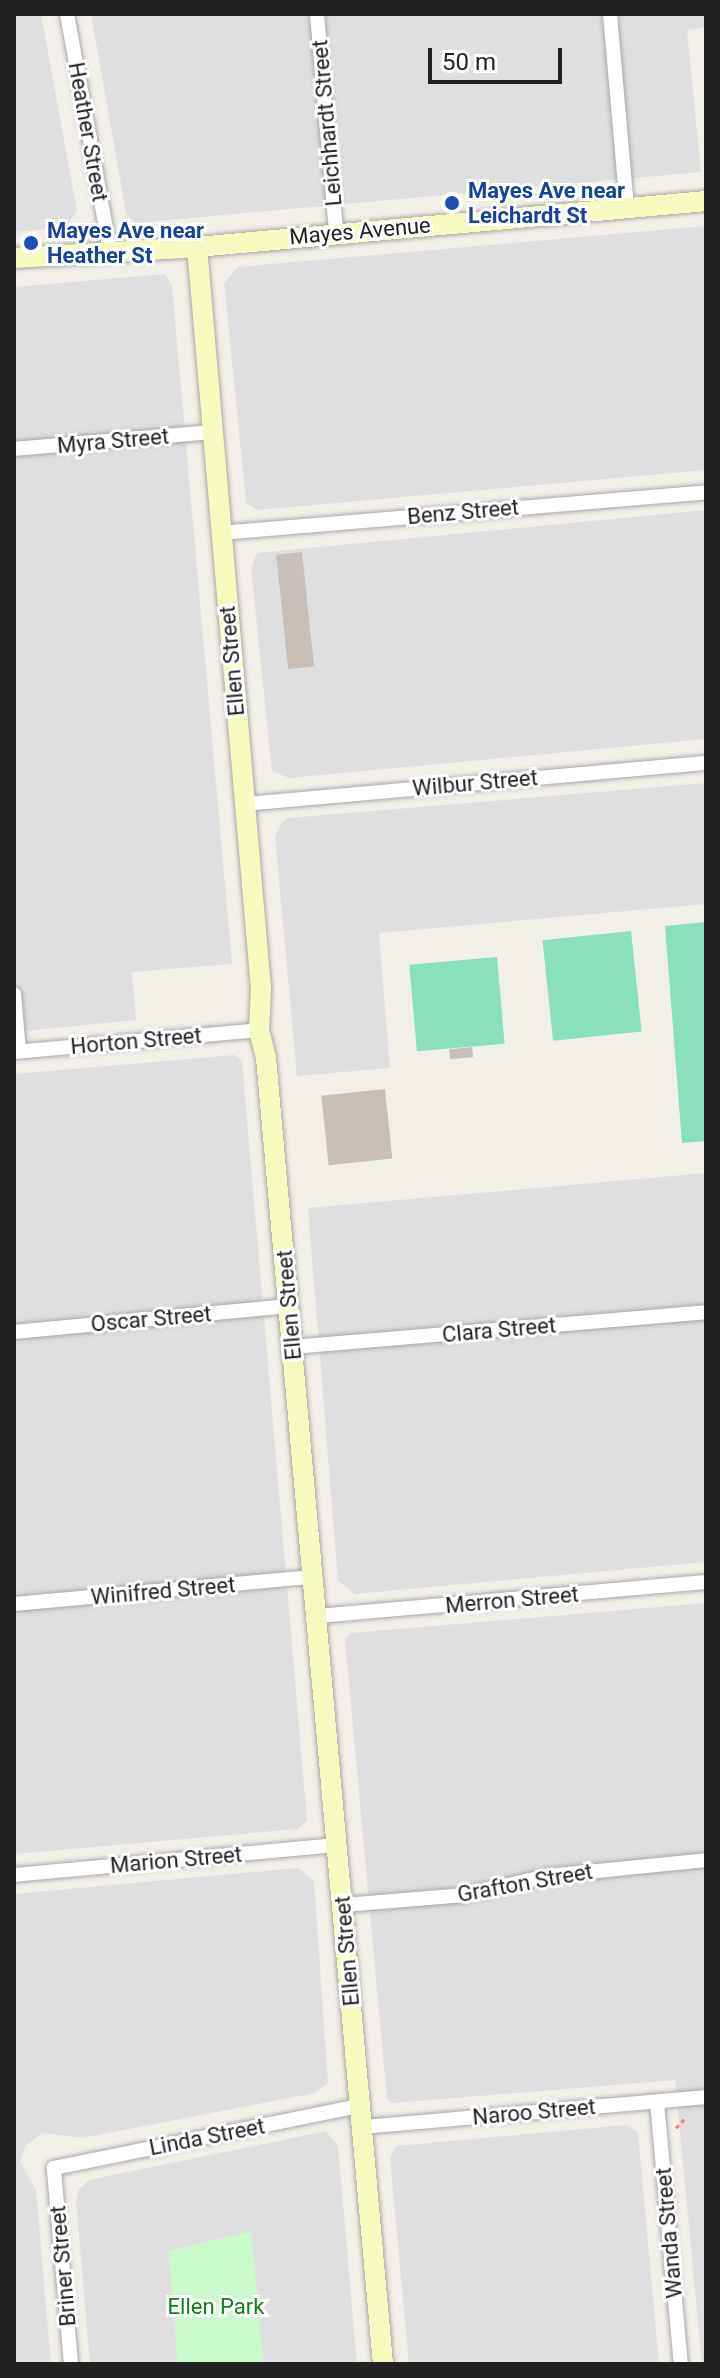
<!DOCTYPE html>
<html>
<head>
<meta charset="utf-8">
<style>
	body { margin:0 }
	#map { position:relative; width:720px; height:2378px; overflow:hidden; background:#f2efe9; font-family:Roboto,sans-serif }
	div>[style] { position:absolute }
	.residential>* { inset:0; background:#e0dfdf }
	.park>* { inset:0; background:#c8facc }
	.pitch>* { inset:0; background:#88e0be; transform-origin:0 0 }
	.building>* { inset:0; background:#c7bfb8; transform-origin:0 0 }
	.path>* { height:3px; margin-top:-1.5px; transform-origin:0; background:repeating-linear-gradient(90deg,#fa8072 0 4px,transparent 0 8px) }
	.roads { filter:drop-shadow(0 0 2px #a9a9a9) drop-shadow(0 0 2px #a9a9a9) }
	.street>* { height:14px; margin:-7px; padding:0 7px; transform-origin:7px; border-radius:7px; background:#fff }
	.secondary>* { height:20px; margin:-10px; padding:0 10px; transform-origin:10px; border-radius:10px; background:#f7fabf }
	.dots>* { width:22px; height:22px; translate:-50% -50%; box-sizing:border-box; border:4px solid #fff; border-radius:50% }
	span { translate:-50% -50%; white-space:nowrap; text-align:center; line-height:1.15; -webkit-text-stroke:6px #fff; paint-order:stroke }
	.street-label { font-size:22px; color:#222 }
	.transit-label { font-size:22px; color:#164399; font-weight:700 }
	.left { translate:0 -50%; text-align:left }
	.park-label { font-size:22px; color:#0c8416 }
	.frame { position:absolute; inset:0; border:16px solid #222; pointer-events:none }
	.scale { position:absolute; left:428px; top:48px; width:134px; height:36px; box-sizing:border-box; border:4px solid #222; border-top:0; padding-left:10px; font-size:24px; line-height:28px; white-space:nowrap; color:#222; -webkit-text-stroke:6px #fff; paint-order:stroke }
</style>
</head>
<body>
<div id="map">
	<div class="residential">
		<div style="clip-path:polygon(14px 14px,41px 14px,77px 211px,66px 227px,14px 232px)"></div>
		<div style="clip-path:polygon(91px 14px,706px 14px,706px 27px,687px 30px,701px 172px,135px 223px,126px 213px)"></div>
		<div style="clip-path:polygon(706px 226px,706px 470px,258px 510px,246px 503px,224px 283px,238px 267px)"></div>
		<div style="clip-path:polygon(165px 274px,172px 286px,232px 964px,132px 972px,136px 1020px,14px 1032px,14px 287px)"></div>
		<div style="clip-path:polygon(706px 510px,706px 739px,289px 778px,272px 771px,251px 568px,257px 553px)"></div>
		<div style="clip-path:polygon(706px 783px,706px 904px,379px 933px,390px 1068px,297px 1076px,275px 836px,281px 823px,288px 818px)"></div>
		<div style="clip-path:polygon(235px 1055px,242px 1061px,307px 1820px,298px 1829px,14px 1854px,14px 1074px)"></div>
		<div style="clip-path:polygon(706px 1173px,706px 1562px,355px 1594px,338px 1581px,308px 1208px)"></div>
		<div style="clip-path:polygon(706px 1603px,706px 2364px,702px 2364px,675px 2080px,394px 2103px,387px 2099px,345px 1640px,350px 1633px)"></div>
		<div style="clip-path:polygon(298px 1868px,314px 1881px,328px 2083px,315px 2093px,82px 2138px,42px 2133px,26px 2145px,20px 2162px,36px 2190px,51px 2364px,14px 2364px,14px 1894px)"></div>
		<div style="clip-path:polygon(626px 2125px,638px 2132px,659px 2364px,409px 2364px,390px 2158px,396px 2146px)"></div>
		<div style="clip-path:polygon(326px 2131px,338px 2146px,357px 2364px,263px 2364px,251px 2232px,169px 2251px,178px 2364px,90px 2364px,76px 2201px,79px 2189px,89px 2180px)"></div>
	</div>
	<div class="park">
		<div style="clip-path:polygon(251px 2232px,263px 2364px,178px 2364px,169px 2251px)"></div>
	</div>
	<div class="pitch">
		<div style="clip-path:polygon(706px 922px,706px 1141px,682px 1143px,665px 926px)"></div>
		<div style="left:631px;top:931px;width:101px;height:89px;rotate:84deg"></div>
		<div style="left:497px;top:957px;width:87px;height:88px;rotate:85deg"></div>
	</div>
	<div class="building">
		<div style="left:302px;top:552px;width:115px;height:26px;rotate:84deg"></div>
		<div style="left:472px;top:1047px;width:10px;height:23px;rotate:84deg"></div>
		<div style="left:385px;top:1089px;width:70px;height:64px;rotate:84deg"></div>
	</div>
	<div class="path">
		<div style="left:676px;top:2128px;width:16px;rotate:-47deg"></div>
	</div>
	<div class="roads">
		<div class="street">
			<div style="left:67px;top:14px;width:240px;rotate:79.7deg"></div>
			<div style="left:317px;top:14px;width:219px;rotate:85deg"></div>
			<div style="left:610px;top:14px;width:195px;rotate:85deg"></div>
			<div style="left:14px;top:449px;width:198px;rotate:-4.9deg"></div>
			<div style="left:221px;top:533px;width:487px;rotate:-4.8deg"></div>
			<div style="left:245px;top:804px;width:463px;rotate:-5.1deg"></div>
			<div style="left:14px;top:994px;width:57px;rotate:85deg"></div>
			<div style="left:14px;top:1052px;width:246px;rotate:-5.1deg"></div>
			<div style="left:14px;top:1332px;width:276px;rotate:-5.4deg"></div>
			<div style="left:292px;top:1347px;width:415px;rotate:-4.8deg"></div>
			<div style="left:14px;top:1604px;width:299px;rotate:-5.2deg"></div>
			<div style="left:317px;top:1616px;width:390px;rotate:-5deg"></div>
			<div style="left:14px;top:1875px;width:325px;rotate:-5.3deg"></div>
			<div style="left:344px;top:1905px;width:121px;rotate:-4.7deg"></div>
			<div style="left:465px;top:1895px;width:84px;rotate:-13deg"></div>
			<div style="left:547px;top:1876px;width:160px;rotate:-5.7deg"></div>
			<div style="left:657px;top:2102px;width:263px;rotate:84.8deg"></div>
			<div style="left:363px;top:2127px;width:344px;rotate:-5deg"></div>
			<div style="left:71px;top:2364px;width:197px;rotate:-95deg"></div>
			<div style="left:54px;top:2168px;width:312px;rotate:-11.5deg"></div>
		</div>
		<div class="secondary">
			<div style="left:197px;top:247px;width:745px;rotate:85.07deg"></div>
			<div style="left:261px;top:989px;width:41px;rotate:92.8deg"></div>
			<div style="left:259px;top:1030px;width:29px;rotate:76deg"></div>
			<div style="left:266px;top:1058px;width:1311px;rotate:84.88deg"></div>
			<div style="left:14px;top:258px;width:183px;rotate:-3.4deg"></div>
			<div style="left:197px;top:247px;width:511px;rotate:-5.16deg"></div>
		</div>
	</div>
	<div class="dots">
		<div style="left:452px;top:203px;background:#1a4fb4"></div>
		<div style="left:31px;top:243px;background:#1a4fb4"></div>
	</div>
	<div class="street-label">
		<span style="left:327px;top:123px;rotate:-95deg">Leichhardt Street</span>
		<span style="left:88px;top:132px;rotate:80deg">Heather Street</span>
		<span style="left:360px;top:231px;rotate:-5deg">Mayes Avenue</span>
		<span style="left:113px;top:441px;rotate:-5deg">Myra Street</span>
		<span style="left:463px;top:512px;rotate:-5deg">Benz Street</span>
		<span style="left:232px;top:661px;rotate:-95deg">Ellen Street</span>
		<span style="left:475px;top:783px;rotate:-5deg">Wilbur Street</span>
		<span style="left:136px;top:1041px;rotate:-5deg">Horton Street</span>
		<span style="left:289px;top:1305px;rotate:-95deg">Ellen Street</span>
		<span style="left:151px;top:1319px;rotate:-5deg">Oscar Street</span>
		<span style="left:499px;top:1330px;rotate:-5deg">Clara Street</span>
		<span style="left:163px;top:1591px;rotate:-5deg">Winifred Street</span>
		<span style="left:512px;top:1600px;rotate:-5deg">Merron Street</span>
		<span style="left:176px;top:1860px;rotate:-5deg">Marion Street</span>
		<span style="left:525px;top:1883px;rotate:-10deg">Grafton Street</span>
		<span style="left:347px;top:1951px;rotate:-95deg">Ellen Street</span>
		<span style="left:534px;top:2112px;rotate:-5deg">Naroo Street</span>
		<span style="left:207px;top:2137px;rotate:-11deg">Linda Street</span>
		<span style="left:669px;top:2233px;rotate:-95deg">Wanda Street</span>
		<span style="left:63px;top:2266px;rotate:-95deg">Briner Street</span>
	</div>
	<div class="transit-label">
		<span class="left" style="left:468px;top:203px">Mayes Ave near<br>Leichardt St</span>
		<span class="left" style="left:47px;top:243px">Mayes Ave near<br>Heather St</span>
	</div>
	<div class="park-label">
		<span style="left:216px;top:2307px">Ellen Park</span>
	</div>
	<div class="frame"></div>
	<div class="scale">50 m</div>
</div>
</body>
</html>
